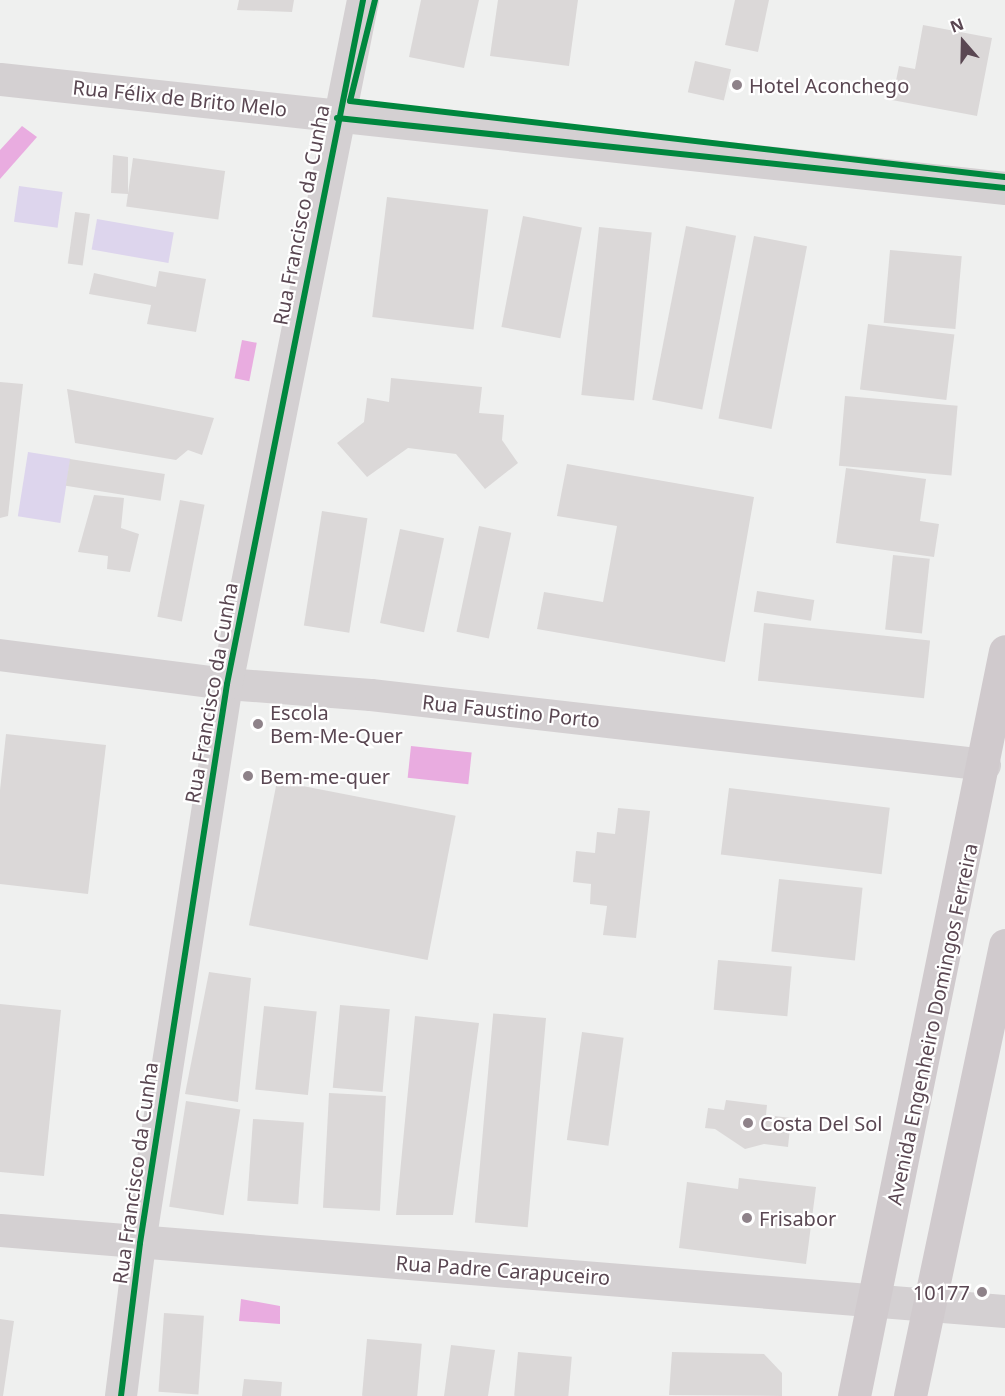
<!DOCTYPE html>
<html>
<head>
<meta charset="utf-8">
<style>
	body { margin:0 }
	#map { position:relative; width:1005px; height:1396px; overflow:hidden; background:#eff0ef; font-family:"Noto Sans",sans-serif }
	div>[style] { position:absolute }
	.green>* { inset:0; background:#ddd5ed; transform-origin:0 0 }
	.water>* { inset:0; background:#e9ace0; transform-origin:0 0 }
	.building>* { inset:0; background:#dbd8d8; transform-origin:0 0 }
	.street>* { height:32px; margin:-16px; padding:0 16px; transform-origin:16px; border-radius:16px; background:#d4d0d2 }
	.secondary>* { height:33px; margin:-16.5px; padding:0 16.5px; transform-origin:16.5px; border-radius:16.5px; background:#d4d0d2 }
	.primary>* { height:33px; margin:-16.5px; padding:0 16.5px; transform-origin:16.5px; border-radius:16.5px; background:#d0cacd }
	.cycleway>* { height:6px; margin:-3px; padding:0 3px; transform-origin:3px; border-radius:3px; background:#00873e }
	.dots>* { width:16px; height:16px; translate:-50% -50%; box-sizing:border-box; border:3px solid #fff; border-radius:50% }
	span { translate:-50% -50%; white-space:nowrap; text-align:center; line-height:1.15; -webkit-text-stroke:4.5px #fff; paint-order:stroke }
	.poi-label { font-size:20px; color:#5a4752 }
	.left { translate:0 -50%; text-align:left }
	.right { translate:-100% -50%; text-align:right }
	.street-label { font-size:20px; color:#5a4752 }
	.north { position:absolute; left:933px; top:12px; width:60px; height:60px; -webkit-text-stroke:4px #fff; paint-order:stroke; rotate:340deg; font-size:16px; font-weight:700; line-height:24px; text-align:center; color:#5a4752 }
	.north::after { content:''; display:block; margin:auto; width:21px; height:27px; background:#5a4752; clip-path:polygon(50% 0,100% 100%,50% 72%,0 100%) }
</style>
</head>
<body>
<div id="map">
	<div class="green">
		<div style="left:19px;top:186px;width:44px;height:36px;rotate:8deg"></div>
		<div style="left:97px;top:219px;width:78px;height:31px;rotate:10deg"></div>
		<div style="left:28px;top:452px;width:43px;height:65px;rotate:9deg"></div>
	</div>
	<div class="water">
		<div style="clip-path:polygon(22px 126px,37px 137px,0 179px,0 150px)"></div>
		<div style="left:242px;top:340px;width:15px;height:39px;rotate:11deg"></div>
		<div style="left:411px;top:746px;width:61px;height:32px;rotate:6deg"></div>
		<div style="clip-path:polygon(241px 1299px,280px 1306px,280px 1324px,239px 1321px)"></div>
	</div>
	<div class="building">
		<div style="clip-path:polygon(239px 0,294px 0,292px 12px,237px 10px)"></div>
		<div style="clip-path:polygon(421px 0,479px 0,464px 68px,409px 57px)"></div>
		<div style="clip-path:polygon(498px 0,578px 0,569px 66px,490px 56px)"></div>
		<div style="clip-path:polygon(735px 0,769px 0,758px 52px,725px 45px)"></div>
		<div style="clip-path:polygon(923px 25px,992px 38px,977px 116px,892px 100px,899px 66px,915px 69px)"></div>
		<div style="left:695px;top:61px;width:37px;height:32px;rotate:13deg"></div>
		<div style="clip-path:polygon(113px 155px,128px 157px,128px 194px,111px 193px)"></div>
		<div style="left:133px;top:158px;width:93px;height:49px;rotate:8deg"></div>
		<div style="left:387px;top:197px;width:102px;height:121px;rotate:7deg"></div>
		<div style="left:75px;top:212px;width:15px;height:52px;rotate:8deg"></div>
		<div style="left:523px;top:216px;width:60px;height:113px;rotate:11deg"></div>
		<div style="left:686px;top:226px;width:51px;height:177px;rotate:11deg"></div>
		<div style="left:599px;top:227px;width:53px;height:169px;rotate:6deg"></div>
		<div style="left:754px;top:236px;width:54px;height:186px;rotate:11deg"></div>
		<div style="left:890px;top:250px;width:72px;height:73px;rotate:5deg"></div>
		<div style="clip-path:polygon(159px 271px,206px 279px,196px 332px,147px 324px,151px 305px,89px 294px,94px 273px,156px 287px)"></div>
		<div style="left:868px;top:324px;width:87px;height:66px;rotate:7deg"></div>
		<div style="clip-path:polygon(391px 378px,482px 387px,479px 413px,504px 415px,502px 440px,518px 463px,485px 489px,456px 454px,408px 448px,367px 477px,337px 443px,364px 422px,367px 398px,389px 402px)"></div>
		<div style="clip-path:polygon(0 382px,23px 384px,8px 516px,0 518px)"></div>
		<div style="clip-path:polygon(67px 389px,214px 418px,202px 455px,188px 450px,176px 460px,75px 443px)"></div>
		<div style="left:845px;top:396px;width:113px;height:70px;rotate:5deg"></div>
		<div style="left:70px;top:459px;width:96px;height:27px;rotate:9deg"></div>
		<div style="clip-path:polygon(567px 464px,754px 497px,725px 662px,537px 629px,544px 592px,603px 602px,617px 526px,557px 516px)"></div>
		<div style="clip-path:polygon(846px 468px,926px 479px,920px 521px,939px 524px,934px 557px,836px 543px)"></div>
		<div style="clip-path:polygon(94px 495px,124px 498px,121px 528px,139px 534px,130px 572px,107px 569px,108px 556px,78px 552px)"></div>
		<div style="left:180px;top:500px;width:25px;height:119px;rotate:11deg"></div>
		<div style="left:322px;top:511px;width:46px;height:116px;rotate:9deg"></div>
		<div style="left:479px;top:526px;width:33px;height:108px;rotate:12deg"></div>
		<div style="left:400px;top:529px;width:45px;height:96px;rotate:12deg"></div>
		<div style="left:893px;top:555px;width:37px;height:75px;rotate:6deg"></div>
		<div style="left:757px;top:591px;width:58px;height:21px;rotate:9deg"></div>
		<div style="left:764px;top:623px;width:167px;height:58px;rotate:6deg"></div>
		<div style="clip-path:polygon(6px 734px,106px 745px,88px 894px,0 884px,0 790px)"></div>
		<div style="left:277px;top:781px;width:182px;height:147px;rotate:11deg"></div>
		<div style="left:729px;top:788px;width:162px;height:67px;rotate:7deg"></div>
		<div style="clip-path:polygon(618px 808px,650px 811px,636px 938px,603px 935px,607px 906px,590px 904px,591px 884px,573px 882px,576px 851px,595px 853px,597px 832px,615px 834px)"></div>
		<div style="left:779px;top:879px;width:84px;height:73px;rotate:6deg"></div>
		<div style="left:718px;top:960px;width:74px;height:50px;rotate:5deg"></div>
		<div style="clip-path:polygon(209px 972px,251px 978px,238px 1102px,185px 1094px)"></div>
		<div style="clip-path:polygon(0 1004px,61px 1010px,44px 1176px,0 1172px)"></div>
		<div style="left:340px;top:1005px;width:50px;height:83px;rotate:5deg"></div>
		<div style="left:264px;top:1006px;width:53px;height:84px;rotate:6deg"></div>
		<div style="clip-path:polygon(415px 1016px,479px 1023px,453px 1215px,396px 1215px)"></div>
		<div style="left:546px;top:1018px;width:210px;height:53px;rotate:95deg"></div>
		<div style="left:582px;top:1032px;width:42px;height:109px;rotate:8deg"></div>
		<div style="left:329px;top:1093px;width:57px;height:115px;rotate:3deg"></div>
		<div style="clip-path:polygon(726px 1100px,767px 1105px,766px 1115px,791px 1118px,788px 1147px,764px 1144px,745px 1149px,715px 1129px,705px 1128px,708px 1108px,724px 1110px)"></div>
		<div style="left:186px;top:1101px;width:55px;height:107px;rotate:9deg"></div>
		<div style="left:253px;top:1119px;width:51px;height:82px;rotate:4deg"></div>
		<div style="clip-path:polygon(739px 1178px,816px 1187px,806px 1264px,679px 1248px,687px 1182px,738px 1189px)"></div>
		<div style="left:164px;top:1313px;width:40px;height:79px;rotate:4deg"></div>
		<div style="clip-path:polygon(0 1319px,14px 1321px,3px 1396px,0 1396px)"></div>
		<div style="left:367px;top:1339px;width:55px;height:57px;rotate:5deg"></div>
		<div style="clip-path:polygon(451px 1345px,495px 1350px,488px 1396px,444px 1396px)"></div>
		<div style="left:518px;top:1352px;width:54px;height:44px;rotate:5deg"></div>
		<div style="clip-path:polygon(672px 1352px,764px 1354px,782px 1373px,782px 1396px,669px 1395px)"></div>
		<div style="clip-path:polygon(244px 1379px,282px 1382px,281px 1396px,242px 1396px)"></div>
	</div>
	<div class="street">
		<div style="left:0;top:655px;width:229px;rotate:7.3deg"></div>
		<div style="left:227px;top:684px;width:144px;rotate:4.4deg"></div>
		<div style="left:371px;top:695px;width:618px;rotate:6.5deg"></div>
		<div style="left:121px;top:1396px;width:154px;rotate:-82.9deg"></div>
		<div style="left:140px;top:1243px;width:566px;rotate:-81.15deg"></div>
		<div style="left:227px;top:684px;width:697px;rotate:-78.75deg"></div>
	</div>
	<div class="secondary">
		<div style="left:0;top:79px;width:1011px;rotate:6.19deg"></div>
		<div style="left:0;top:1230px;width:1008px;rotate:4.61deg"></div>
	</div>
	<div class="primary">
		<div style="left:854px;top:1396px;width:760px;rotate:-78.54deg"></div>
		<div style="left:910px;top:1396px;width:461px;rotate:-78.1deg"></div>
	</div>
	<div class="cycleway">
		<div style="left:375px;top:0;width:104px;rotate:103.9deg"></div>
		<div style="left:350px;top:101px;width:659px;rotate:6.62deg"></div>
		<div style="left:337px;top:118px;width:672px;rotate:5.98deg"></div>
		<div style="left:121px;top:1396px;width:154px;rotate:-82.9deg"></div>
		<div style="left:140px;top:1243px;width:566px;rotate:-81.15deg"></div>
		<div style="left:227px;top:684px;width:697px;rotate:-78.75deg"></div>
	</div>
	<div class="dots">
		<div style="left:737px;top:85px;background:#8e8289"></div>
		<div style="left:258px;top:724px;background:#8e8289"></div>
		<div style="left:248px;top:776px;background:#8e8289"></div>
		<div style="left:748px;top:1123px;background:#8e8289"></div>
		<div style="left:747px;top:1218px;background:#8e8289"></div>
		<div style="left:982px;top:1292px;background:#8e8289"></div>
	</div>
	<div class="poi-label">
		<span class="left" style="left:749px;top:85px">Hotel Aconchego</span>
		<span class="left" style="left:270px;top:724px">Escola<br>Bem-Me-Quer</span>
		<span class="left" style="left:260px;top:776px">Bem-me-quer</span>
		<span class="left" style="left:760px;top:1123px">Costa Del Sol</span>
		<span class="left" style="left:759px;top:1218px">Frisabor</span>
		<span class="right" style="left:970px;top:1292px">10177</span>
	</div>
	<div class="street-label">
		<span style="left:180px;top:98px;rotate:6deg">Rua Félix de Brito Melo</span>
		<span style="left:301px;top:215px;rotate:-79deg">Rua Francisco da Cunha</span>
		<span style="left:211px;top:693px;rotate:-80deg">Rua Francisco da Cunha</span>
		<span style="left:511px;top:711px;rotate:6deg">Rua Faustino Porto</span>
		<span style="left:932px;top:1024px;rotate:-78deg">Avenida Engenheiro Domingos Ferreira</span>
		<span style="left:135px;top:1173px;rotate:-82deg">Rua Francisco da Cunha</span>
		<span style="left:503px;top:1270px;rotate:4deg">Rua Padre Carapuceiro</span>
	</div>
	<div class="north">N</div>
</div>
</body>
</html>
